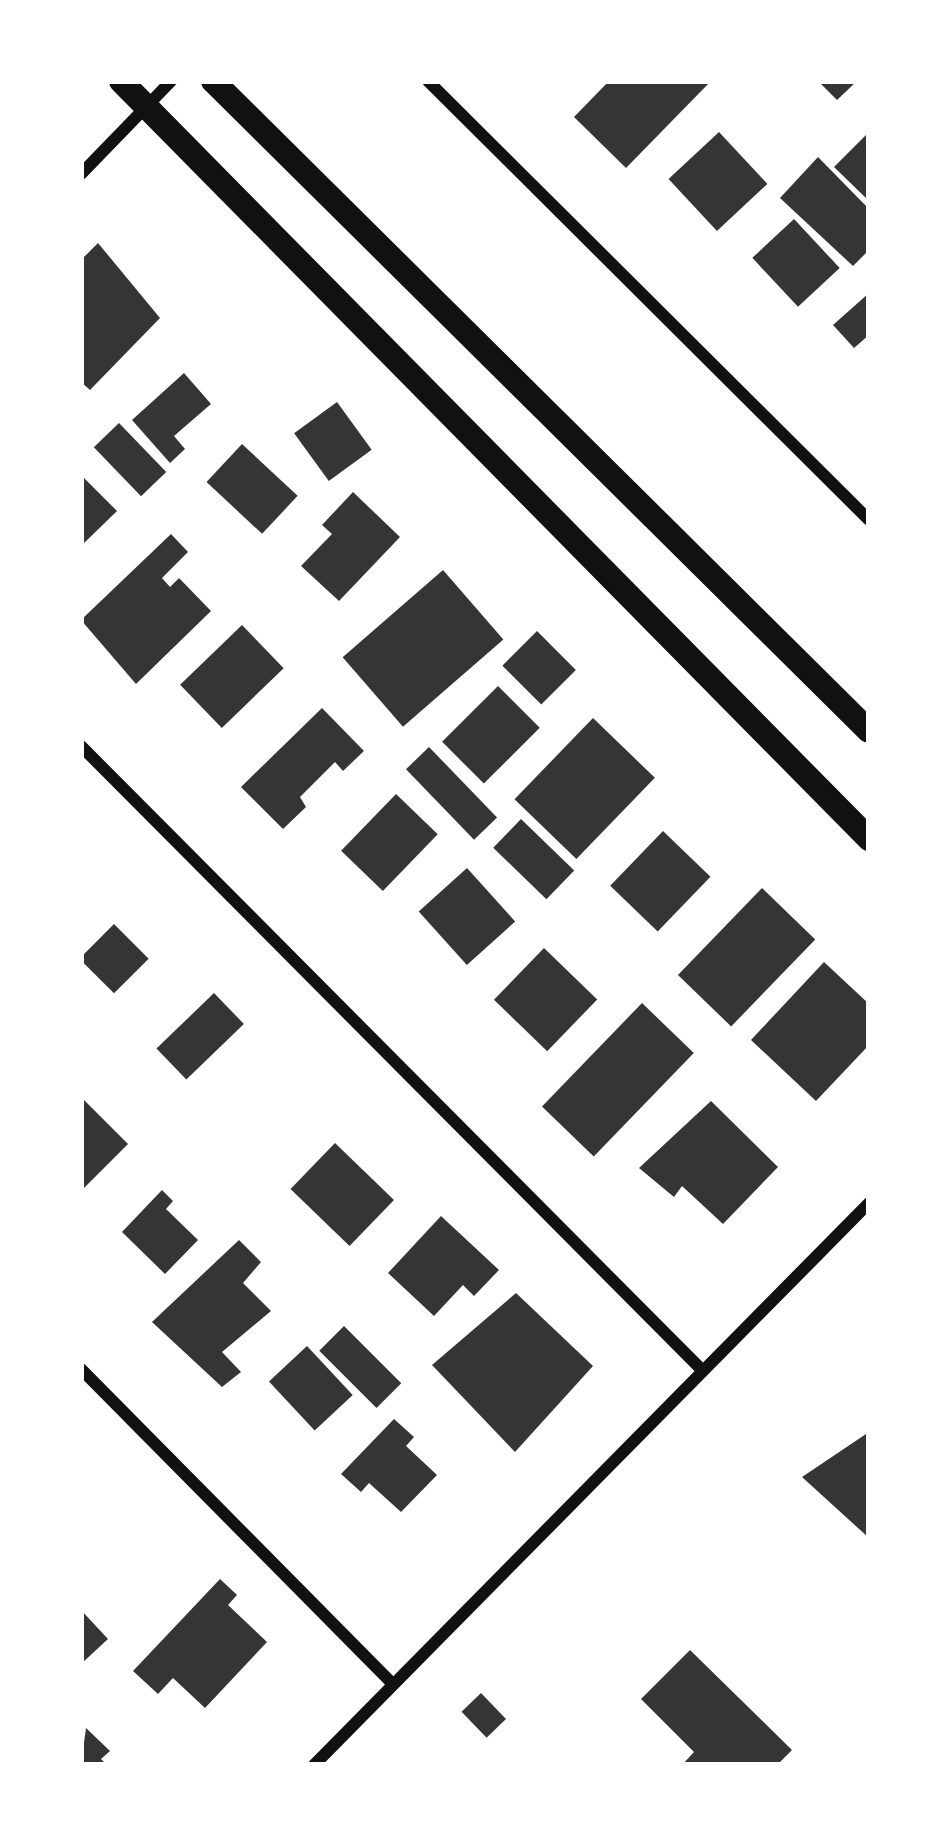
<!DOCTYPE html>
<html>
<head>
<meta charset="utf-8">
<style>
	body { margin:0 }
	#map { position:relative; width:950px; height:1846px; overflow:hidden; background:#fff; font-family:"Public Sans",sans-serif }
	div>[style] { position:absolute }
	.building>* { inset:0; background:#353535; transform-origin:0 0 }
	.minor>* { height:12px; margin:-6px; padding:0 6px; transform-origin:6px; border-radius:6px; background:#111 }
	.secondary>* { height:24px; margin:-12px; padding:0 12px; transform-origin:12px; border-radius:12px; background:#111 }
	span { translate:-50% -50%; white-space:nowrap; text-align:center; line-height:1.15; -webkit-text-stroke:9px #fff; paint-order:stroke }
	.frame { position:absolute; inset:0; border:84px solid #fff; pointer-events:none }
</style>
</head>
<body>
<div id="map">
	<div class="building">
		<div style="clip-path:polygon(609px 81px,711px 81px,626px 168px,574px 117px)"></div>
		<div style="clip-path:polygon(818px 81px,857px 81px,837px 100px)"></div>
		<div style="left:719px;top:132px;width:71px;height:69px;rotate:47deg"></div>
		<div style="clip-path:polygon(869px 132px,869px 201px,834px 167px)"></div>
		<div style="clip-path:polygon(818px 157px,869px 209px,869px 250px,853px 266px,780px 198px)"></div>
		<div style="left:794px;top:219px;width:67px;height:57px;rotate:47deg"></div>
		<div style="clip-path:polygon(98px 243px,160px 318px,90px 390px,81px 382px,81px 260px)"></div>
		<div style="clip-path:polygon(869px 293px,869px 335px,854px 348px,833px 325px)"></div>
		<div style="clip-path:polygon(184px 373px,211px 404px,174px 436px,185px 449px,170px 463px,132px 420px)"></div>
		<div style="left:337px;top:402px;width:59px;height:53px;rotate:54deg"></div>
		<div style="left:119px;top:423px;width:68px;height:35px;rotate:46deg"></div>
		<div style="left:242px;top:444px;width:76px;height:52px;rotate:43deg"></div>
		<div style="clip-path:polygon(81px 475px,117px 511px,81px 546px)"></div>
		<div style="clip-path:polygon(353px 492px,400px 537px,339px 601px,301px 566px,332px 534px,322px 525px)"></div>
		<div style="clip-path:polygon(171px 534px,188px 552px,162px 578px,170px 587px,179px 578px,211px 611px,136px 684px,81px 620px)"></div>
		<div style="left:443px;top:570px;width:92px;height:133px;rotate:49deg"></div>
		<div style="left:242px;top:625px;width:60px;height:86px;rotate:46deg"></div>
		<div style="left:537px;top:631px;width:55px;height:49px;rotate:45deg"></div>
		<div style="left:498px;top:686px;width:59px;height:79px;rotate:45deg"></div>
		<div style="clip-path:polygon(322px 708px,364px 751px,343px 771px,335px 762px,300px 797px,306px 807px,283px 829px,241px 787px)"></div>
		<div style="left:593px;top:718px;width:86px;height:113px;rotate:44deg"></div>
		<div style="left:429px;top:747px;width:98px;height:32px;rotate:46deg"></div>
		<div style="left:396px;top:794px;width:58px;height:79px;rotate:44deg"></div>
		<div style="left:521px;top:819px;width:74px;height:40px;rotate:44deg"></div>
		<div style="left:663px;top:831px;width:66px;height:76px;rotate:44deg"></div>
		<div style="left:467px;top:868px;width:72px;height:65px;rotate:48deg"></div>
		<div style="left:762px;top:888px;width:74px;height:121px;rotate:44deg"></div>
		<div style="left:114px;top:924px;width:49px;height:49px;rotate:45deg"></div>
		<div style="left:544px;top:948px;width:74px;height:72px;rotate:44deg"></div>
		<div style="clip-path:polygon(824px 962px,869px 1004px,869px 1045px,816px 1101px,751px 1040px)"></div>
		<div style="left:214px;top:993px;width:43px;height:80px;rotate:46deg"></div>
		<div style="left:642px;top:1003px;width:72px;height:144px;rotate:44deg"></div>
		<div style="clip-path:polygon(81px 1097px,128px 1144px,81px 1191px)"></div>
		<div style="clip-path:polygon(711px 1101px,778px 1167px,723px 1224px,682px 1186px,674px 1197px,639px 1168px)"></div>
		<div style="left:335px;top:1143px;width:82px;height:64px;rotate:44deg"></div>
		<div style="clip-path:polygon(162px 1190px,173px 1201px,166px 1209px,198px 1240px,165px 1274px,122px 1232px)"></div>
		<div style="clip-path:polygon(441px 1216px,499px 1270px,474px 1296px,463px 1285px,434px 1316px,388px 1273px)"></div>
		<div style="clip-path:polygon(239px 1240px,261px 1262px,243px 1283px,271px 1311px,222px 1352px,241px 1372px,222px 1387px,152px 1322px)"></div>
		<div style="clip-path:polygon(516px 1293px,593px 1366px,515px 1452px,432px 1365px)"></div>
		<div style="left:344px;top:1326px;width:81px;height:35px;rotate:45deg"></div>
		<div style="left:307px;top:1346px;width:67px;height:52px;rotate:47deg"></div>
		<div style="clip-path:polygon(394px 1419px,414px 1437px,406px 1446px,437px 1475px,401px 1512px,369px 1483px,361px 1492px,341px 1474px)"></div>
		<div style="clip-path:polygon(869px 1432px,869px 1538px,802px 1477px)"></div>
		<div style="clip-path:polygon(220px 1579px,237px 1595px,228px 1605px,267px 1642px,205px 1708px,173px 1678px,158px 1694px,133px 1671px)"></div>
		<div style="clip-path:polygon(81px 1610px,108px 1639px,81px 1664px)"></div>
		<div style="clip-path:polygon(690px 1650px,792px 1750px,777px 1765px,682px 1765px,694px 1752px,641px 1699px)"></div>
		<div style="left:481px;top:1693px;width:36px;height:27px;rotate:46deg"></div>
		<div style="clip-path:polygon(86px 1728px,110px 1751px,101px 1759px,107px 1765px,81px 1765px)"></div>
	</div>
	<div class="minor">
		<div style="left:428px;top:81px;width:622px;rotate:44.87deg"></div>
		<div style="left:81px;top:174px;width:129px;rotate:-45.9deg"></div>
		<div style="left:81px;top:746px;width:880px;rotate:45.14deg"></div>
		<div style="left:81px;top:1369px;width:443px;rotate:45.3deg"></div>
		<div style="left:314px;top:1765px;width:790px;rotate:-45.36deg"></div>
	</div>
	<div class="secondary">
		<div style="left:121px;top:81px;width:1065px;rotate:45.38deg"></div>
		<div style="left:213px;top:81px;width:923px;rotate:44.74deg"></div>
	</div>
	<div class="frame"></div>
</div>
</body>
</html>
